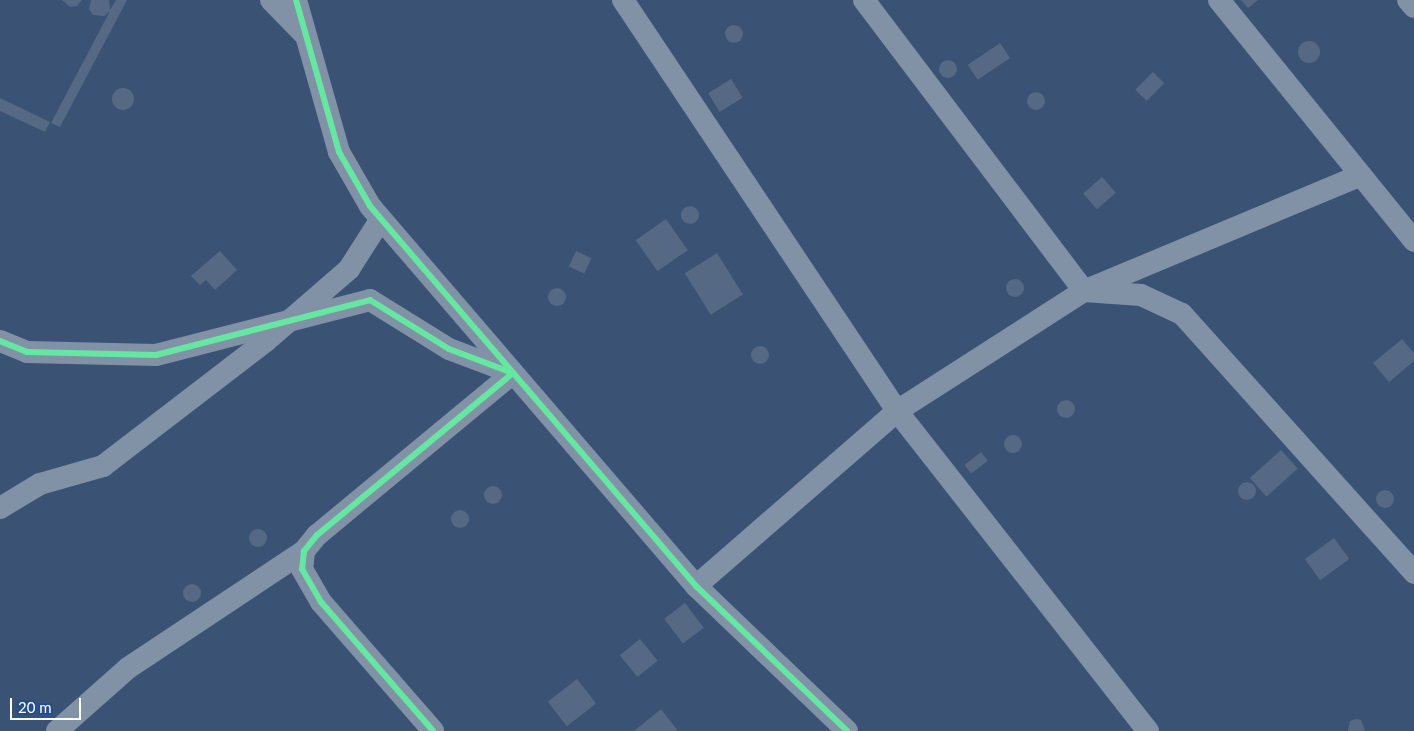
<!DOCTYPE html>
<html>
<head>
<meta charset="utf-8">
<style>
	body { margin:0 }
	#map { position:relative; width:1414px; height:731px; overflow:hidden; background:#3a5274; font-family:Lato,sans-serif }
	div>[style] { position:absolute }
	.building>* { inset:0; background:#566984; transform-origin:0 0 }
	.round { border-radius:50% }
	.street>* { height:22px; margin:-11px; padding:0 11px; transform-origin:11px; border-radius:11px; background:#8192a7 }
	.cycleway>* { height:6px; margin:-3px; padding:0 3px; transform-origin:3px; border-radius:3px; background:#66e7a1 }
	span { translate:-50% -50%; white-space:nowrap; text-align:center; line-height:1.15; -webkit-text-stroke:4px #214f8c; paint-order:stroke }
	.scale { position:absolute; left:10px; top:698px; width:71px; height:22px; box-sizing:border-box; border:2px solid #fff; border-top:0; padding-left:6px; font-size:15px; line-height:18px; white-space:nowrap; color:#fff; -webkit-text-stroke:4px #214f8c; paint-order:stroke }
</style>
</head>
<body>
<div id="map">
	<div class="building">
		<div style="clip-path:polygon(62px 0,82px 0,77px 6px,70px 7px)"></div>
		<div style="clip-path:polygon(91px 0,109px 0,110px 10px,116px 0,127px 0,60px 127px,51px 123px,110px 11px,104px 16px,93px 15px,89px 9px)"></div>
		<div style="clip-path:polygon(1241px 0,1258px 0,1248px 8px)"></div>
		<div class="round" style="left:725px;top:25px;width:18px;height:18px"></div>
		<div class="round" style="left:1298px;top:41px;width:22px;height:22px"></div>
		<div style="left:1000px;top:43px;width:18px;height:39px;rotate:56deg"></div>
		<div class="round" style="left:939px;top:60px;width:18px;height:18px"></div>
		<div style="left:1153px;top:72px;width:16px;height:25px;rotate:45deg"></div>
		<div style="left:731px;top:79px;width:22px;height:27px;rotate:58deg"></div>
		<div class="round" style="left:112px;top:88px;width:22px;height:22px"></div>
		<div class="round" style="left:1027px;top:92px;width:18px;height:18px"></div>
		<div style="clip-path:polygon(0 98px,50px 122px,45px 132px,0 111px)"></div>
		<div style="left:1102px;top:177px;width:21px;height:25px;rotate:49deg"></div>
		<div class="round" style="left:681px;top:206px;width:18px;height:18px"></div>
		<div style="left:666px;top:219px;width:38px;height:37px;rotate:55deg"></div>
		<div style="clip-path:polygon(220px 251px,237px 270px,215px 290px,206px 280px,200px 285px,191px 276px)"></div>
		<div style="left:576px;top:251px;width:17px;height:17px;rotate:25deg"></div>
		<div style="left:717px;top:253px;width:49px;height:38px;rotate:58deg"></div>
		<div class="round" style="left:1006px;top:279px;width:18px;height:18px"></div>
		<div class="round" style="left:548px;top:288px;width:18px;height:18px"></div>
		<div style="clip-path:polygon(1402px 339px,1414px 353px,1414px 361px,1389px 382px,1373px 363px)"></div>
		<div class="round" style="left:751px;top:346px;width:18px;height:18px"></div>
		<div class="round" style="left:1057px;top:400px;width:18px;height:18px"></div>
		<div class="round" style="left:1004px;top:435px;width:18px;height:18px"></div>
		<div style="left:1281px;top:450px;width:25px;height:42px;rotate:48deg"></div>
		<div style="left:981px;top:452px;width:11px;height:21px;rotate:52deg"></div>
		<div class="round" style="left:1238px;top:482px;width:18px;height:18px"></div>
		<div class="round" style="left:484px;top:486px;width:18px;height:18px"></div>
		<div class="round" style="left:1376px;top:490px;width:18px;height:18px"></div>
		<div class="round" style="left:451px;top:510px;width:18px;height:18px"></div>
		<div class="round" style="left:249px;top:529px;width:18px;height:18px"></div>
		<div style="left:1334px;top:538px;width:26px;height:36px;rotate:54deg"></div>
		<div class="round" style="left:183px;top:584px;width:18px;height:18px"></div>
		<div style="left:685px;top:603px;width:31px;height:26px;rotate:53deg"></div>
		<div style="left:640px;top:639px;width:28px;height:26px;rotate:51deg"></div>
		<div style="left:577px;top:679px;width:31px;height:37px;rotate:52deg"></div>
		<div style="clip-path:polygon(661px 709px,678px 731px,634px 731px)"></div>
		<div style="clip-path:polygon(1356px 719px,1361px 720px,1365px 731px,1348px 731px,1350px 721px)"></div>
	</div>
	<div class="street">
		<div style="left:271px;top:0;width:49px;rotate:45.8deg"></div>
		<div style="left:296px;top:0;width:158px;rotate:74.2deg"></div>
		<div style="left:339px;top:152px;width:62px;rotate:60.1deg"></div>
		<div style="left:370px;top:206px;width:501px;rotate:49.37deg"></div>
		<div style="left:696px;top:586px;width:209px;rotate:43.8deg"></div>
		<div style="left:623px;top:0;width:494px;rotate:56.3deg"></div>
		<div style="left:897px;top:411px;width:407px;rotate:51.9deg"></div>
		<div style="left:864px;top:0;width:365px;rotate:52.9deg"></div>
		<div style="left:1084px;top:291px;width:57px;rotate:4deg"></div>
		<div style="left:1141px;top:295px;width:45px;rotate:24.9deg"></div>
		<div style="left:1182px;top:314px;width:348px;rotate:48.1deg"></div>
		<div style="left:1219px;top:0;width:310px;rotate:51deg"></div>
		<div style="left:1408px;top:0;width:9px;rotate:49deg"></div>
		<div style="left:0;top:341px;width:29px;rotate:22deg"></div>
		<div style="left:27px;top:352px;width:129px;rotate:1.3deg"></div>
		<div style="left:156px;top:355px;width:221px;rotate:-14.4deg"></div>
		<div style="left:370px;top:300px;width:93px;rotate:31.8deg"></div>
		<div style="left:449px;top:349px;width:68px;rotate:20.6deg"></div>
		<div style="left:513px;top:373px;width:254px;rotate:140.4deg"></div>
		<div style="left:317px;top:535px;width:21px;rotate:129deg"></div>
		<div style="left:304px;top:551px;width:18px;rotate:96deg"></div>
		<div style="left:302px;top:569px;width:38px;rotate:60deg"></div>
		<div style="left:321px;top:602px;width:171px;rotate:49deg"></div>
		<div style="left:0;top:508px;width:47px;rotate:-31deg"></div>
		<div style="left:40px;top:484px;width:66px;rotate:-15.9deg"></div>
		<div style="left:103px;top:466px;width:205px;rotate:-37.5deg"></div>
		<div style="left:266px;top:341px;width:110px;rotate:-40.9deg"></div>
		<div style="left:349px;top:269px;width:59px;rotate:-57.4deg"></div>
		<div style="left:696px;top:586px;width:267px;rotate:-41deg"></div>
		<div style="left:897px;top:411px;width:222px;rotate:-32.7deg"></div>
		<div style="left:1084px;top:291px;width:298px;rotate:-22.7deg"></div>
		<div style="left:57px;top:731px;width:95px;rotate:-41.6deg"></div>
		<div style="left:128px;top:668px;width:211px;rotate:-33.6deg"></div>
	</div>
	<div class="cycleway">
		<div style="left:296px;top:0;width:158px;rotate:74.2deg"></div>
		<div style="left:339px;top:152px;width:62px;rotate:60.1deg"></div>
		<div style="left:370px;top:206px;width:501px;rotate:49.37deg"></div>
		<div style="left:696px;top:586px;width:209px;rotate:43.8deg"></div>
		<div style="left:0;top:341px;width:29px;rotate:22deg"></div>
		<div style="left:27px;top:352px;width:129px;rotate:1.3deg"></div>
		<div style="left:156px;top:355px;width:221px;rotate:-14.4deg"></div>
		<div style="left:370px;top:300px;width:93px;rotate:31.8deg"></div>
		<div style="left:449px;top:349px;width:68px;rotate:20.6deg"></div>
		<div style="left:513px;top:373px;width:254px;rotate:140.4deg"></div>
		<div style="left:317px;top:535px;width:21px;rotate:129deg"></div>
		<div style="left:304px;top:551px;width:18px;rotate:96deg"></div>
		<div style="left:302px;top:569px;width:38px;rotate:60deg"></div>
		<div style="left:321px;top:602px;width:171px;rotate:49deg"></div>
	</div>
	<div class="scale">20 m</div>
</div>
</body>
</html>
